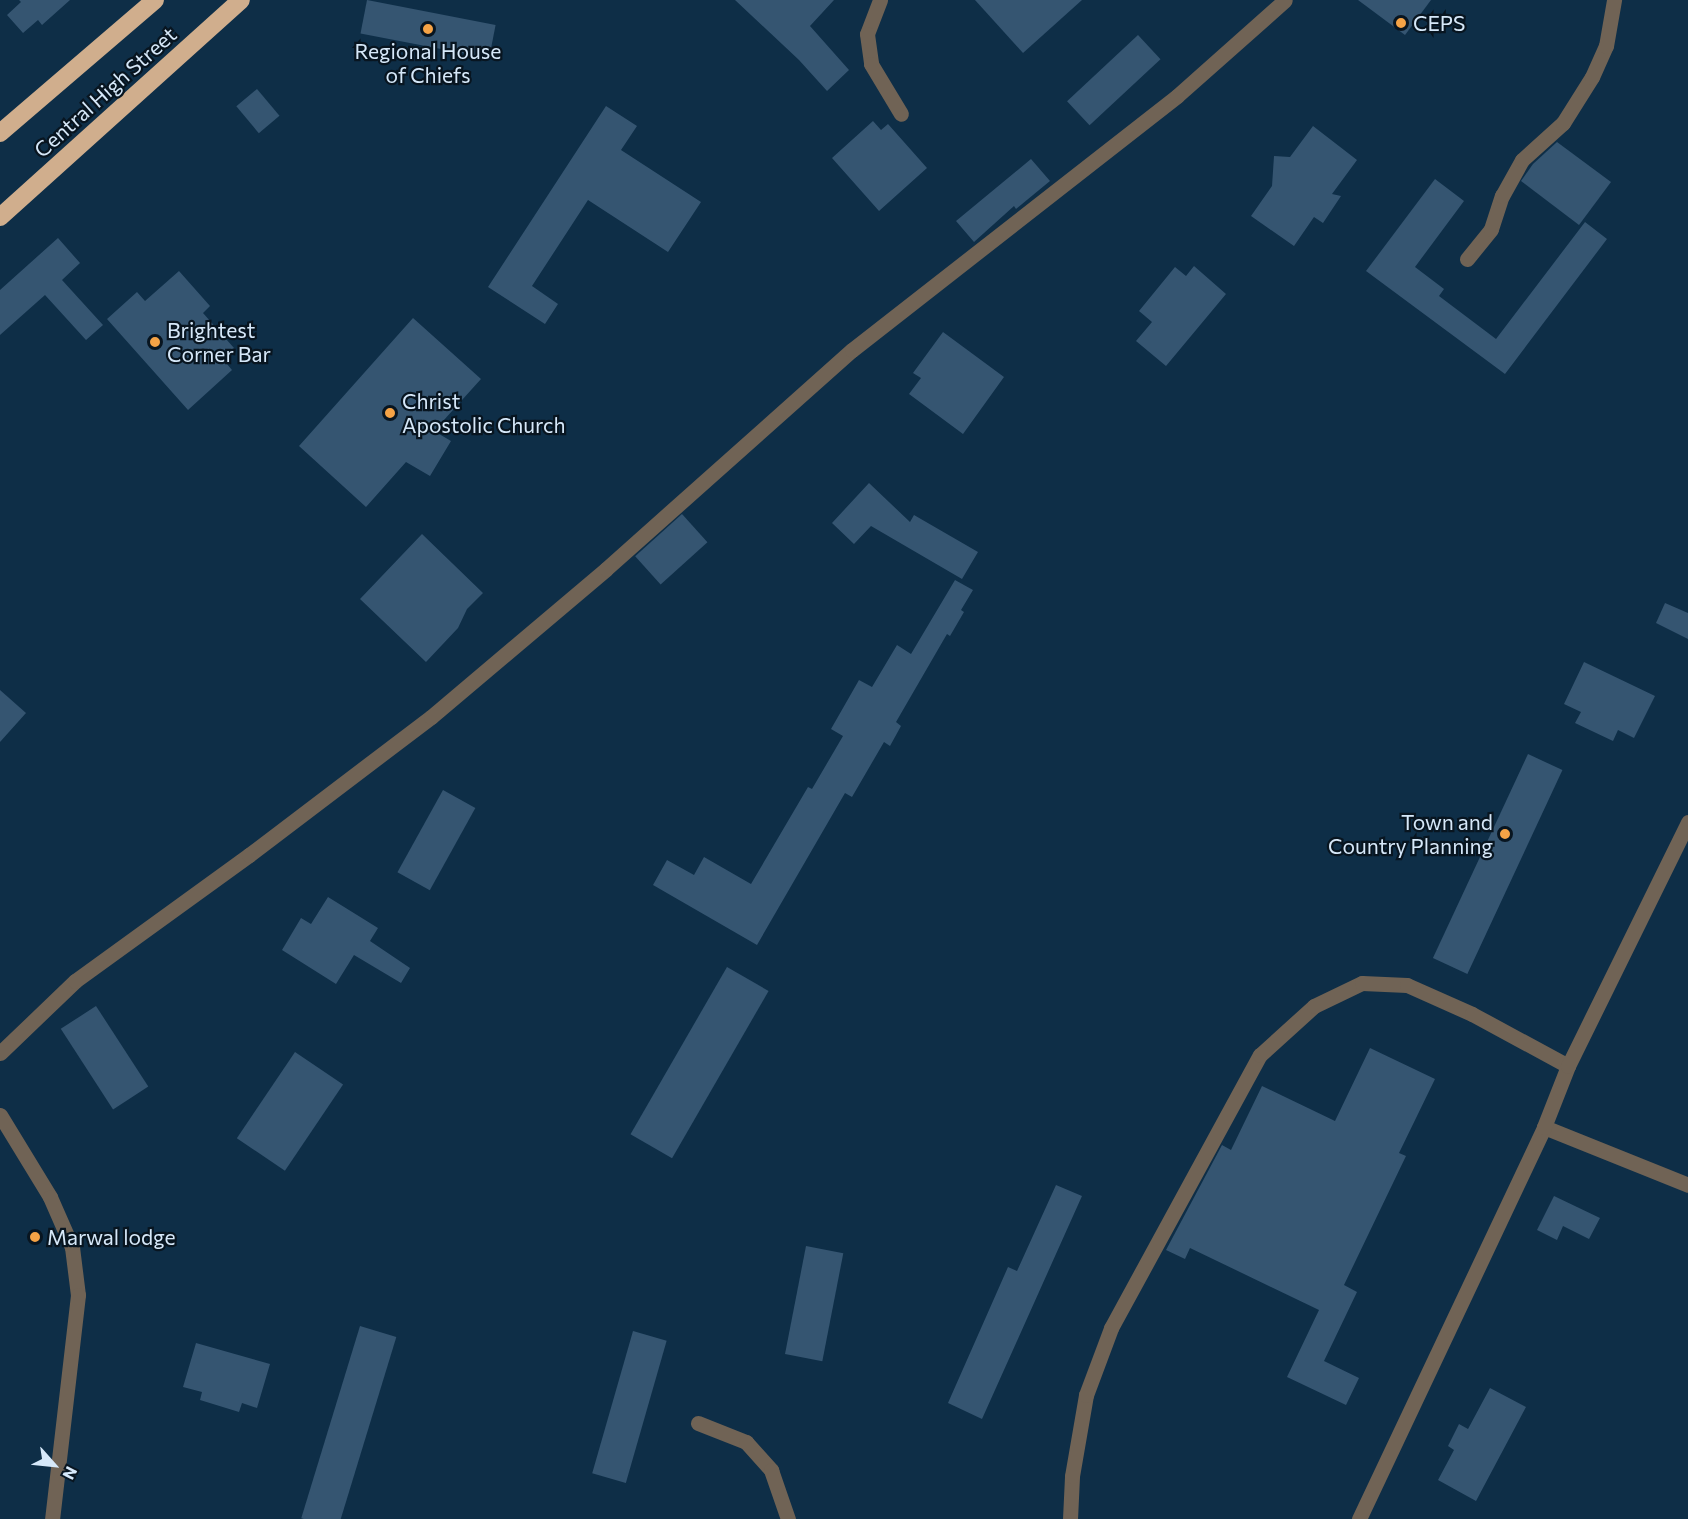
<!DOCTYPE html>
<html>
<head>
<meta charset="utf-8">
<style>
	body { margin:0 }
	#map { position:relative; width:1688px; height:1519px; overflow:hidden; background:#0e2e47; font-family:Commissioner,sans-serif }
	div>[style] { position:absolute }
	.building>* { inset:0; background:#355571; transform-origin:0 0 }
	.minor>* { height:15px; margin:-7.5px; padding:0 7.5px; transform-origin:7.5px; border-radius:7.5px; background:#706355 }
	.highway>* { height:18px; margin:-9px; padding:0 9px; transform-origin:9px; border-radius:9px; background:#d0ae8d }
	.dots>* { width:16px; height:16px; translate:-50% -50%; box-sizing:border-box; border:3px solid #081520; border-radius:50% }
	span { translate:-50% -50%; white-space:nowrap; text-align:center; line-height:1.15; -webkit-text-stroke:4.5px #081520; paint-order:stroke }
	.poi-label { font-size:21px; color:#d6e8f9 }
	.left { translate:0 -50%; text-align:left }
	.right { translate:-100% -50%; text-align:right }
	.street-label { font-size:21px; color:#d6e8f9 }
	.north { position:absolute; left:24px; top:1435px; width:60px; height:60px; -webkit-text-stroke:4px #081520; paint-order:stroke; rotate:117deg; font-size:16px; font-weight:700; line-height:24px; text-align:center; color:#d6e8f9 }
	.north::after { content:''; display:block; margin:auto; width:21px; height:27px; background:#d6e8f9; clip-path:polygon(50% 0,100% 100%,50% 72%,0 100%) }
</style>
</head>
<body>
<div id="map">
	<div class="building">
		<div style="clip-path:polygon(19px 0,70px 0,42px 25px,38px 20px,23px 33px,7px 15px,21px 2px)"></div>
		<div style="left:367px;top:0;width:131px;height:34px;rotate:11deg"></div>
		<div style="clip-path:polygon(735px 0,834px 0,810px 26px,849px 70px,827px 91px,799px 60px)"></div>
		<div style="clip-path:polygon(975px 0,1082px 0,1023px 53px)"></div>
		<div style="clip-path:polygon(1358px 0,1431px 0,1405px 35px)"></div>
		<div style="left:1138px;top:35px;width:33px;height:97px;rotate:47deg"></div>
		<div style="left:257px;top:89px;width:35px;height:27px;rotate:50deg"></div>
		<div style="clip-path:polygon(606px 106px,637px 126px,621px 150px,701px 202px,668px 252px,588px 200px,532px 286px,558px 304px,545px 324px,488px 287px)"></div>
		<div style="clip-path:polygon(873px 121px,881px 130px,888px 124px,927px 168px,879px 211px,832px 158px)"></div>
		<div style="clip-path:polygon(1313px 126px,1357px 160px,1332px 194px,1341px 196px,1323px 223px,1314px 217px,1294px 246px,1251px 216px,1272px 186px,1274px 156px,1290px 157px)"></div>
		<div style="clip-path:polygon(1557px 142px,1611px 182px,1579px 225px,1521px 181px,1533px 164px)"></div>
		<div style="clip-path:polygon(1031px 159px,1050px 181px,1016px 209px,1014px 206px,974px 242px,956px 221px)"></div>
		<div style="clip-path:polygon(1435px 179px,1464px 201px,1415px 267px,1444px 289px,1439px 296px,1496px 339px,1585px 222px,1607px 239px,1505px 374px,1366px 271px)"></div>
		<div style="clip-path:polygon(58px 238px,80px 263px,62px 280px,103px 325px,86px 340px,45px 295px,0 335px,0 290px)"></div>
		<div style="clip-path:polygon(1194px 266px,1226px 294px,1166px 366px,1136px 341px,1152px 322px,1139px 311px,1175px 267px,1186px 276px)"></div>
		<div style="clip-path:polygon(179px 271px,210px 306px,203px 313px,234px 348px,222px 358px,232px 370px,188px 410px,107px 319px,137px 292px,145px 301px)"></div>
		<div style="clip-path:polygon(413px 318px,481px 379px,434px 431px,451px 441px,430px 476px,406px 462px,366px 507px,299px 446px)"></div>
		<div style="clip-path:polygon(943px 332px,1004px 377px,963px 434px,909px 394px,921px 378px,913px 373px)"></div>
		<div style="clip-path:polygon(869px 483px,910px 522px,914px 515px,978px 552px,962px 579px,871px 526px,854px 544px,832px 523px)"></div>
		<div style="left:682px;top:514px;width:38px;height:63px;rotate:48deg"></div>
		<div style="clip-path:polygon(422px 534px,483px 593px,467px 609px,458px 628px,426px 662px,360px 599px)"></div>
		<div style="clip-path:polygon(955px 580px,973px 590px,961px 610px,964px 612px,950px 636px,947px 634px,896px 722px,901px 726px,890px 746px,884px 742px,852px 797px,845px 793px,757px 945px,653px 885px,667px 860px,694px 875px,704px 857px,751px 884px,808px 787px,812px 789px,843px 736px,831px 729px,859px 680px,872px 687px,897px 645px,911px 654px)"></div>
		<div style="clip-path:polygon(1665px 603px,1688px 613px,1688px 639px,1656px 623px)"></div>
		<div style="clip-path:polygon(1584px 662px,1655px 696px,1634px 738px,1618px 730px,1613px 741px,1575px 723px,1581px 712px,1564px 704px)"></div>
		<div style="clip-path:polygon(0 690px,26px 713px,0 742px)"></div>
		<div style="left:1528px;top:754px;width:38px;height:225px;rotate:25deg"></div>
		<div style="left:443px;top:790px;width:37px;height:94px;rotate:29deg"></div>
		<div style="clip-path:polygon(328px 897px,378px 928px,370px 941px,410px 968px,401px 983px,354px 955px,336px 984px,282px 950px,301px 918px,311px 924px)"></div>
		<div style="left:727px;top:967px;width:48px;height:193px;rotate:30deg"></div>
		<div style="left:96px;top:1006px;width:96px;height:42px;rotate:57deg"></div>
		<div style="clip-path:polygon(1370px 1048px,1435px 1079px,1399px 1153px,1406px 1156px,1344px 1285px,1357px 1292px,1324px 1361px,1359px 1378px,1346px 1405px,1287px 1377px,1319px 1310px,1190px 1248px,1185px 1259px,1166px 1250px,1222px 1145px,1231px 1150px,1262px 1086px,1335px 1121px)"></div>
		<div style="left:295px;top:1052px;width:58px;height:104px;rotate:34deg"></div>
		<div style="clip-path:polygon(1056px 1185px,1082px 1196px,982px 1419px,948px 1403px,1008px 1267px,1017px 1271px)"></div>
		<div style="clip-path:polygon(1554px 1196px,1600px 1218px,1589px 1239px,1563px 1226px,1557px 1240px,1537px 1230px)"></div>
		<div style="left:806px;top:1246px;width:38px;height:110px;rotate:11deg"></div>
		<div style="left:360px;top:1326px;width:38px;height:201px;rotate:17deg"></div>
		<div style="left:633px;top:1331px;width:35px;height:148px;rotate:16deg"></div>
		<div style="clip-path:polygon(196px 1343px,270px 1364px,257px 1408px,242px 1403px,239px 1412px,200px 1400px,202px 1392px,183px 1387px)"></div>
		<div style="clip-path:polygon(1490px 1388px,1526px 1407px,1476px 1501px,1438px 1480px,1454px 1450px,1448px 1446px,1459px 1424px,1468px 1429px)"></div>
	</div>
	<div class="minor">
		<div style="left:880px;top:0;width:36px;rotate:111deg"></div>
		<div style="left:867px;top:34px;width:30px;rotate:82deg"></div>
		<div style="left:871px;top:64px;width:58px;rotate:59deg"></div>
		<div style="left:1467px;top:259px;width:38px;rotate:-51deg"></div>
		<div style="left:1491px;top:229px;width:35px;rotate:-72deg"></div>
		<div style="left:1502px;top:196px;width:41px;rotate:-60.9deg"></div>
		<div style="left:1522px;top:160px;width:55px;rotate:-42.1deg"></div>
		<div style="left:1563px;top:123px;width:54px;rotate:-57.8deg"></div>
		<div style="left:1592px;top:77px;width:34px;rotate:-66deg"></div>
		<div style="left:1606px;top:46px;width:47px;rotate:-80.1deg"></div>
		<div style="left:0;top:1053px;width:104px;rotate:-43.8deg"></div>
		<div style="left:75px;top:981px;width:215px;rotate:-35.9deg"></div>
		<div style="left:249px;top:855px;width:228px;rotate:-37.2deg"></div>
		<div style="left:431px;top:717px;width:229px;rotate:-40.2deg"></div>
		<div style="left:606px;top:569px;width:329px;rotate:-41.7deg"></div>
		<div style="left:852px;top:350px;width:412px;rotate:-38deg"></div>
		<div style="left:1177px;top:96px;width:144px;rotate:-41.6deg"></div>
		<div style="left:0;top:1115px;width:96px;rotate:58.6deg"></div>
		<div style="left:50px;top:1197px;width:55px;rotate:66.3deg"></div>
		<div style="left:72px;top:1247px;width:48px;rotate:82.9deg"></div>
		<div style="left:78px;top:1295px;width:226px;rotate:96.6deg"></div>
		<div style="left:1544px;top:1127px;width:155px;rotate:21.9deg"></div>
		<div style="left:698px;top:1423px;width:52px;rotate:21.6deg"></div>
		<div style="left:746px;top:1442px;width:38px;rotate:48deg"></div>
		<div style="left:771px;top:1470px;width:52px;rotate:70.9deg"></div>
		<div style="left:1070px;top:1519px;width:43px;rotate:-87.3deg"></div>
		<div style="left:1072px;top:1476px;width:82px;rotate:-80.2deg"></div>
		<div style="left:1086px;top:1395px;width:72px;rotate:-69.5deg"></div>
		<div style="left:1111px;top:1328px;width:311px;rotate:-61.4deg"></div>
		<div style="left:1260px;top:1055px;width:73px;rotate:-42.2deg"></div>
		<div style="left:1314px;top:1006px;width:53px;rotate:-25.6deg"></div>
		<div style="left:1362px;top:983px;width:45px;rotate:2.5deg"></div>
		<div style="left:1407px;top:985px;width:71px;rotate:24deg"></div>
		<div style="left:1472px;top:1014px;width:109px;rotate:28.4deg"></div>
		<div style="left:1359px;top:1519px;width:433px;rotate:-64.7deg"></div>
		<div style="left:1544px;top:1127px;width:66px;rotate:-68.5deg"></div>
		<div style="left:1568px;top:1066px;width:272px;rotate:-63.8deg"></div>
	</div>
	<div class="highway">
		<div style="left:0;top:133px;width:204px;rotate:-40.6deg"></div>
		<div style="left:0;top:217px;width:324px;rotate:-42deg"></div>
	</div>
	<div class="dots">
		<div style="left:1401px;top:23px;background:#f5a346"></div>
		<div style="left:428px;top:29px;background:#f5a346"></div>
		<div style="left:155px;top:342px;background:#f5a346"></div>
		<div style="left:390px;top:413px;background:#f5a346"></div>
		<div style="left:1505px;top:834px;background:#f5a346"></div>
		<div style="left:35px;top:1237px;background:#f5a346"></div>
	</div>
	<div class="poi-label">
		<span class="left" style="left:1413px;top:23px">CEPS</span>
		<span style="left:428px;top:63px">Regional House<br>of Chiefs</span>
		<span class="left" style="left:167px;top:342px">Brightest<br>Corner Bar</span>
		<span class="left" style="left:402px;top:413px">Christ<br>Apostolic Church</span>
		<span class="right" style="left:1493px;top:834px">Town and<br>Country Planning</span>
		<span class="left" style="left:47px;top:1237px">Marwal lodge</span>
	</div>
	<div class="street-label">
		<span style="left:105px;top:92px;rotate:-42deg">Central High Street</span>
	</div>
	<div class="north">N</div>
</div>
</body>
</html>
